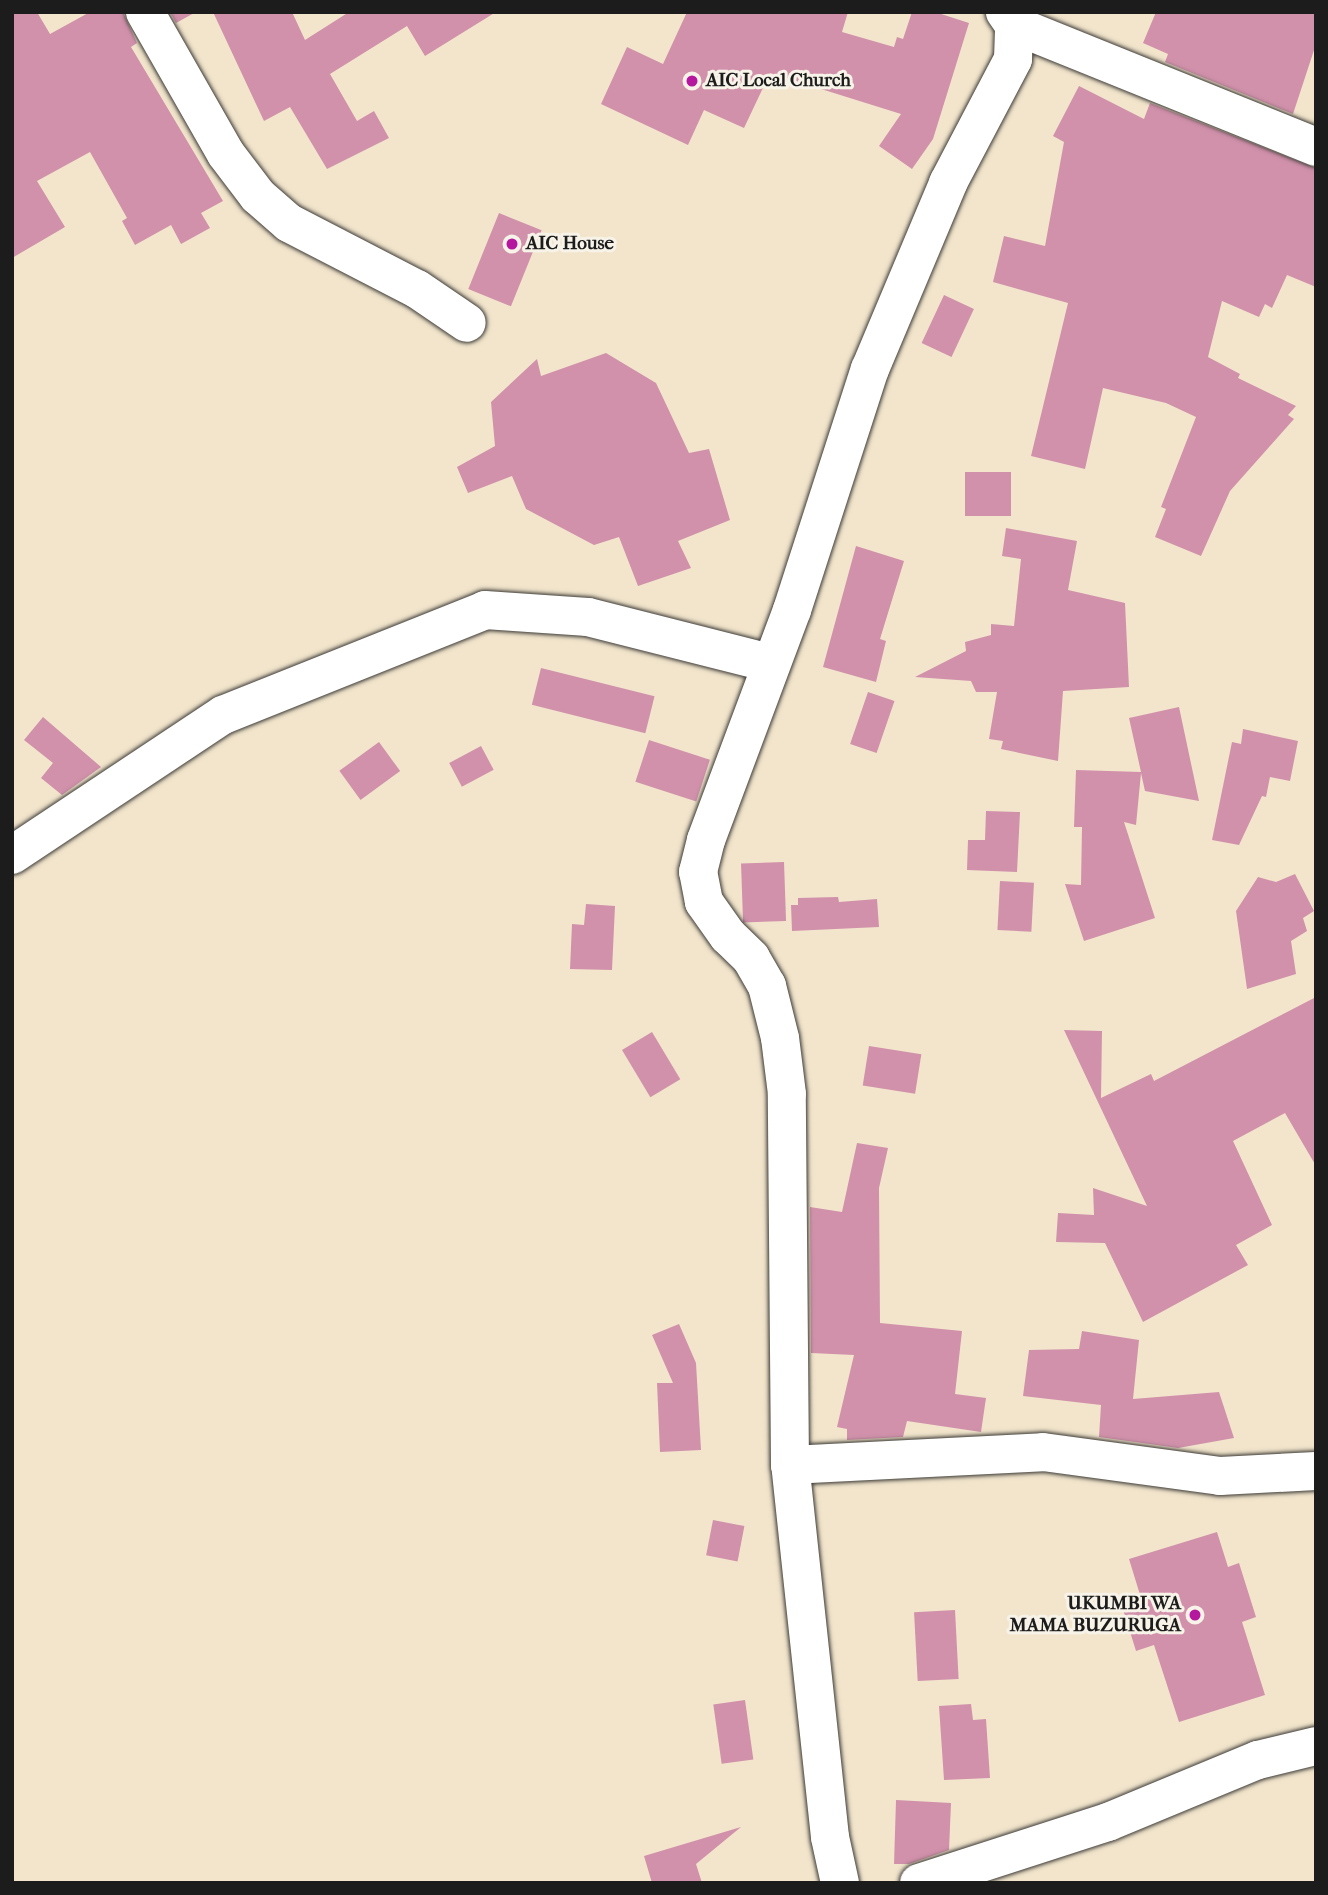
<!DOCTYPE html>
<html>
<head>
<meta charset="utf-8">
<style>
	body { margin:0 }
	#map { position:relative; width:1328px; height:1895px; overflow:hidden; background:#f2e5cc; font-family:"IM FELL French Canon",serif }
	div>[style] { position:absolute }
	.building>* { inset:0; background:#d191ab; transform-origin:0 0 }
	.roads { filter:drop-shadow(0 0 2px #3c3a36) drop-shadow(0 0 2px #3c3a36) }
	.minor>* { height:38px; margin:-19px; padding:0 19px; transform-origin:19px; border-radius:19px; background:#fff }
	.dots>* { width:19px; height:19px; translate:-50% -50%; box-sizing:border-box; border:4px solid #f7f3e8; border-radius:50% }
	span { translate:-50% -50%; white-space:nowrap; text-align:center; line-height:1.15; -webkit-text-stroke:6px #f7f3e8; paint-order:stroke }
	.poi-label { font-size:19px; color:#1c1c1c; font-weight:700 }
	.left { translate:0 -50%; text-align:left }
	.right { translate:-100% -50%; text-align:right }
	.frame { position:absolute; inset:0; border:14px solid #1c1c1c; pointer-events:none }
</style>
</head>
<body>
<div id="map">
	<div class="building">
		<div style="clip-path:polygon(12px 12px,37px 12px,50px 34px,90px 12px,123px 12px,137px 43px,131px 47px,223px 201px,201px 213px,210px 228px,181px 244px,171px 225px,135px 245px,122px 221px,127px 218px,90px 152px,37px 181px,65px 227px,12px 258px)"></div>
		<div style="clip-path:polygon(170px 12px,196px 12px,176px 23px)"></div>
		<div style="clip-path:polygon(213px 12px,292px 12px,305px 40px,349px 12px,496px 12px,425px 56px,407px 26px,330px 74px,357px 121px,374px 111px,389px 138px,327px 169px,290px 107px,264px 121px)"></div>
		<div style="clip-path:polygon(687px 12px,848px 12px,842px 32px,894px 47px,897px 37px,903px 39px,912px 12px,935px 12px,969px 23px,933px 139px,912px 169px,879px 146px,901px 114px,770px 73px,744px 128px,704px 110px,688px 145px,601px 104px,627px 47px,663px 64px)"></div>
		<div style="clip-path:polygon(1156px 12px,1316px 12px,1316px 44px,1293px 114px,1165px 62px,1168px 54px,1143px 43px)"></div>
		<div style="clip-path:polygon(1079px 86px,1144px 119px,1150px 103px,1316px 168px,1316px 287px,1287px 275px,1272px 308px,1265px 304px,1259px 317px,1222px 301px,1208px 357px,1240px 374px,1238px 378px,1296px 406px,1288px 415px,1294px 419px,1230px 491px,1201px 556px,1155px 537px,1166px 509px,1161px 507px,1196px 417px,1166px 403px,1103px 388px,1085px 469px,1031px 456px,1068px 303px,993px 282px,1004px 236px,1045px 246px,1064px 142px,1053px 136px)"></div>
		<div style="left:499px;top:213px;width:46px;height:82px;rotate:22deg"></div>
		<div style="left:944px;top:295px;width:33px;height:53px;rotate:25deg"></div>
		<div style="clip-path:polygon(606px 353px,656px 383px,689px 453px,709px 449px,730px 520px,678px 541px,691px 568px,638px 586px,619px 537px,594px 545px,526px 509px,512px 476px,468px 493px,457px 467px,495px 446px,491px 402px,537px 359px,541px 376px)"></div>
		<div style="left:965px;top:472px;width:46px;height:44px"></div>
		<div style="clip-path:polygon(1006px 528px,1077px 541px,1068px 590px,1125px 603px,1129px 687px,1063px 691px,1058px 761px,1001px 749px,1003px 741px,989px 739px,997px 692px,976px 692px,971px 681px,915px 677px,966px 651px,965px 642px,991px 635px,991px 624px,1014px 626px,1021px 559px,1002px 556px)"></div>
		<div style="clip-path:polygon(856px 546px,904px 561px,880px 639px,886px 641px,876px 682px,823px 667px)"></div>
		<div style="left:541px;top:668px;width:117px;height:38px;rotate:14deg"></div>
		<div style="left:868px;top:692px;width:28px;height:55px;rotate:19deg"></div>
		<div style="clip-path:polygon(1179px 707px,1199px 801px,1145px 791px,1141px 773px,1136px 825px,1124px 822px,1155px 918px,1084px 941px,1065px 884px,1081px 885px,1082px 827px,1074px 827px,1076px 770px,1141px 772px,1129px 718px)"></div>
		<div style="clip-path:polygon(43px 717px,101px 767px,62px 795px,41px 778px,53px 763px,24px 740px)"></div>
		<div style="clip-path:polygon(1243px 729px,1298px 741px,1290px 781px,1270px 777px,1266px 797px,1262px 796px,1239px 845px,1212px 840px,1232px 742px,1241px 744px)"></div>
		<div style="left:649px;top:740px;width:64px;height:44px;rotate:18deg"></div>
		<div style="left:379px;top:742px;width:36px;height:49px;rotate:54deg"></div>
		<div style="left:481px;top:746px;width:27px;height:36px;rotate:62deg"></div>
		<div style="clip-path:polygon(986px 811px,1020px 812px,1017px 872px,967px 870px,968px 840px,985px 840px)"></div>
		<div style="left:784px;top:862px;width:59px;height:43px;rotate:88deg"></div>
		<div style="clip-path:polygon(1295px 874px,1314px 911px,1303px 918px,1307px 931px,1291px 941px,1296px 974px,1247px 989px,1236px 911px,1258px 877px,1276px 882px)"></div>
		<div style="left:1000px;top:881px;width:34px;height:49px;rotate:3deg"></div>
		<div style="clip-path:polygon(838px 897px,839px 902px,877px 899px,879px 927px,792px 931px,791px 905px,798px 905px,798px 898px)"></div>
		<div style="clip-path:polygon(586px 904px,615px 906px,612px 970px,570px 969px,572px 924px,584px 925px)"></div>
		<div style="clip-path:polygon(1316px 997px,1316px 1166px,1285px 1113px,1233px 1141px,1272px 1225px,1236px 1245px,1248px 1265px,1143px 1322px,1105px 1243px,1056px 1242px,1058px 1213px,1094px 1215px,1093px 1188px,1147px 1206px,1064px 1030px,1102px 1031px,1101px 1098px,1151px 1074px,1154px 1081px)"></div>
		<div style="left:652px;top:1032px;width:55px;height:35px;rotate:59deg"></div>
		<div style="left:869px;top:1046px;width:53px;height:40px;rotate:9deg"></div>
		<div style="clip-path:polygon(857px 1143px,888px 1148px,879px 1188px,880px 1323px,962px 1331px,955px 1394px,986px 1398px,981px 1432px,907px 1421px,903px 1437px,847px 1440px,847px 1429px,837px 1427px,854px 1355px,811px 1353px,810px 1207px,842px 1212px)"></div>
		<div style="clip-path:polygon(679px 1324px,696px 1363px,701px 1450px,660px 1452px,657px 1383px,673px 1383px,652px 1335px)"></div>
		<div style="clip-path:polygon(1082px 1331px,1139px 1340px,1133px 1399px,1219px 1392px,1234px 1438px,1178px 1448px,1099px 1437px,1101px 1405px,1023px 1396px,1029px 1350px,1079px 1349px)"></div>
		<div style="left:713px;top:1520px;width:32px;height:36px;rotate:11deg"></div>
		<div style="clip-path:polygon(1217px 1532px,1228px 1567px,1239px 1563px,1256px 1617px,1242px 1622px,1265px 1695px,1179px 1722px,1154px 1645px,1136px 1651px,1121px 1603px,1141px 1598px,1129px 1559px)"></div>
		<div style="left:955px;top:1610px;width:69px;height:41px;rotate:87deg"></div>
		<div style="left:745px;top:1700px;width:60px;height:32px;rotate:82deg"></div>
		<div style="clip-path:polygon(971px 1704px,973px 1720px,986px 1719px,990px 1778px,944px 1780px,939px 1706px)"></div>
		<div style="clip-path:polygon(896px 1800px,951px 1803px,949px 1850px,909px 1864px,894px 1864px)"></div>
		<div style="clip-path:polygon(741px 1827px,696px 1864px,702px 1883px,652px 1883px,644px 1856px)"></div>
	</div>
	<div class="roads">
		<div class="minor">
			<div style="left:145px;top:12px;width:163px;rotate:60.3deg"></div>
			<div style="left:226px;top:154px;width:53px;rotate:52.7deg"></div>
			<div style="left:258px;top:196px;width:41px;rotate:41.1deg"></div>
			<div style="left:289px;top:223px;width:144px;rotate:27.3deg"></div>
			<div style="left:417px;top:289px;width:60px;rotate:34.2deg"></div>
			<div style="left:1014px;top:25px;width:326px;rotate:22deg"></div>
			<div style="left:12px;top:855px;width:253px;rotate:-33.6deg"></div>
			<div style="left:223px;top:715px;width:282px;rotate:-21.8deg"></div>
			<div style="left:485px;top:610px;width:103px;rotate:3.9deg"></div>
			<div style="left:588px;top:617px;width:188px;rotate:14.2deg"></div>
			<div style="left:790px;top:1465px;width:253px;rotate:-2.9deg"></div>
			<div style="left:1043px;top:1452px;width:179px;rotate:7.7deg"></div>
			<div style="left:1220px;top:1476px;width:96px;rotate:-3deg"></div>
			<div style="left:840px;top:1883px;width:47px;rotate:-102.3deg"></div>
			<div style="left:830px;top:1837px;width:374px;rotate:-96.1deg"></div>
			<div style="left:790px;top:1465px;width:371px;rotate:-90.5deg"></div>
			<div style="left:787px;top:1094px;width:56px;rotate:-97.1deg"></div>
			<div style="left:780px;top:1038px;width:54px;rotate:-104deg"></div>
			<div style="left:767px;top:986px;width:32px;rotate:-120deg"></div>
			<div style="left:751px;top:958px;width:32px;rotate:-136deg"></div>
			<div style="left:728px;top:936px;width:42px;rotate:-125.2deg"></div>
			<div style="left:704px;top:902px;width:31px;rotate:-101deg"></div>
			<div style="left:698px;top:872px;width:33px;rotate:-76deg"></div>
			<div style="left:706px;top:840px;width:246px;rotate:-69.5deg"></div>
			<div style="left:792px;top:610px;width:253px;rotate:-72.1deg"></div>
			<div style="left:870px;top:369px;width:202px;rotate:-67.2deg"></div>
			<div style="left:948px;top:183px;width:140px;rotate:-62.3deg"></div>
			<div style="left:1013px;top:59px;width:34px;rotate:-88deg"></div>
			<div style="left:1014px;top:25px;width:16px;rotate:-125deg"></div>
			<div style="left:919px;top:1883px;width:199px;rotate:-17.9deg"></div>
			<div style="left:1108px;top:1822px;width:162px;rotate:-22.5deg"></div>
			<div style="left:1258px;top:1760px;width:60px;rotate:-13.6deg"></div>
		</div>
	</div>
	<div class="dots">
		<div style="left:692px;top:81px;background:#b5179e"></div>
		<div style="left:512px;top:244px;background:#b5179e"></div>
		<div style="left:1195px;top:1615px;background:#b5179e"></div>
	</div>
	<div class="poi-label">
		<span class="left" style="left:706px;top:81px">AIC Local Church</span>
		<span class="left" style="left:526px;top:244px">AIC House</span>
		<span class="right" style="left:1181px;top:1615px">UKUMBI WA<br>MAMA BUZURUGA</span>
	</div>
	<div class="frame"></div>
</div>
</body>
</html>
